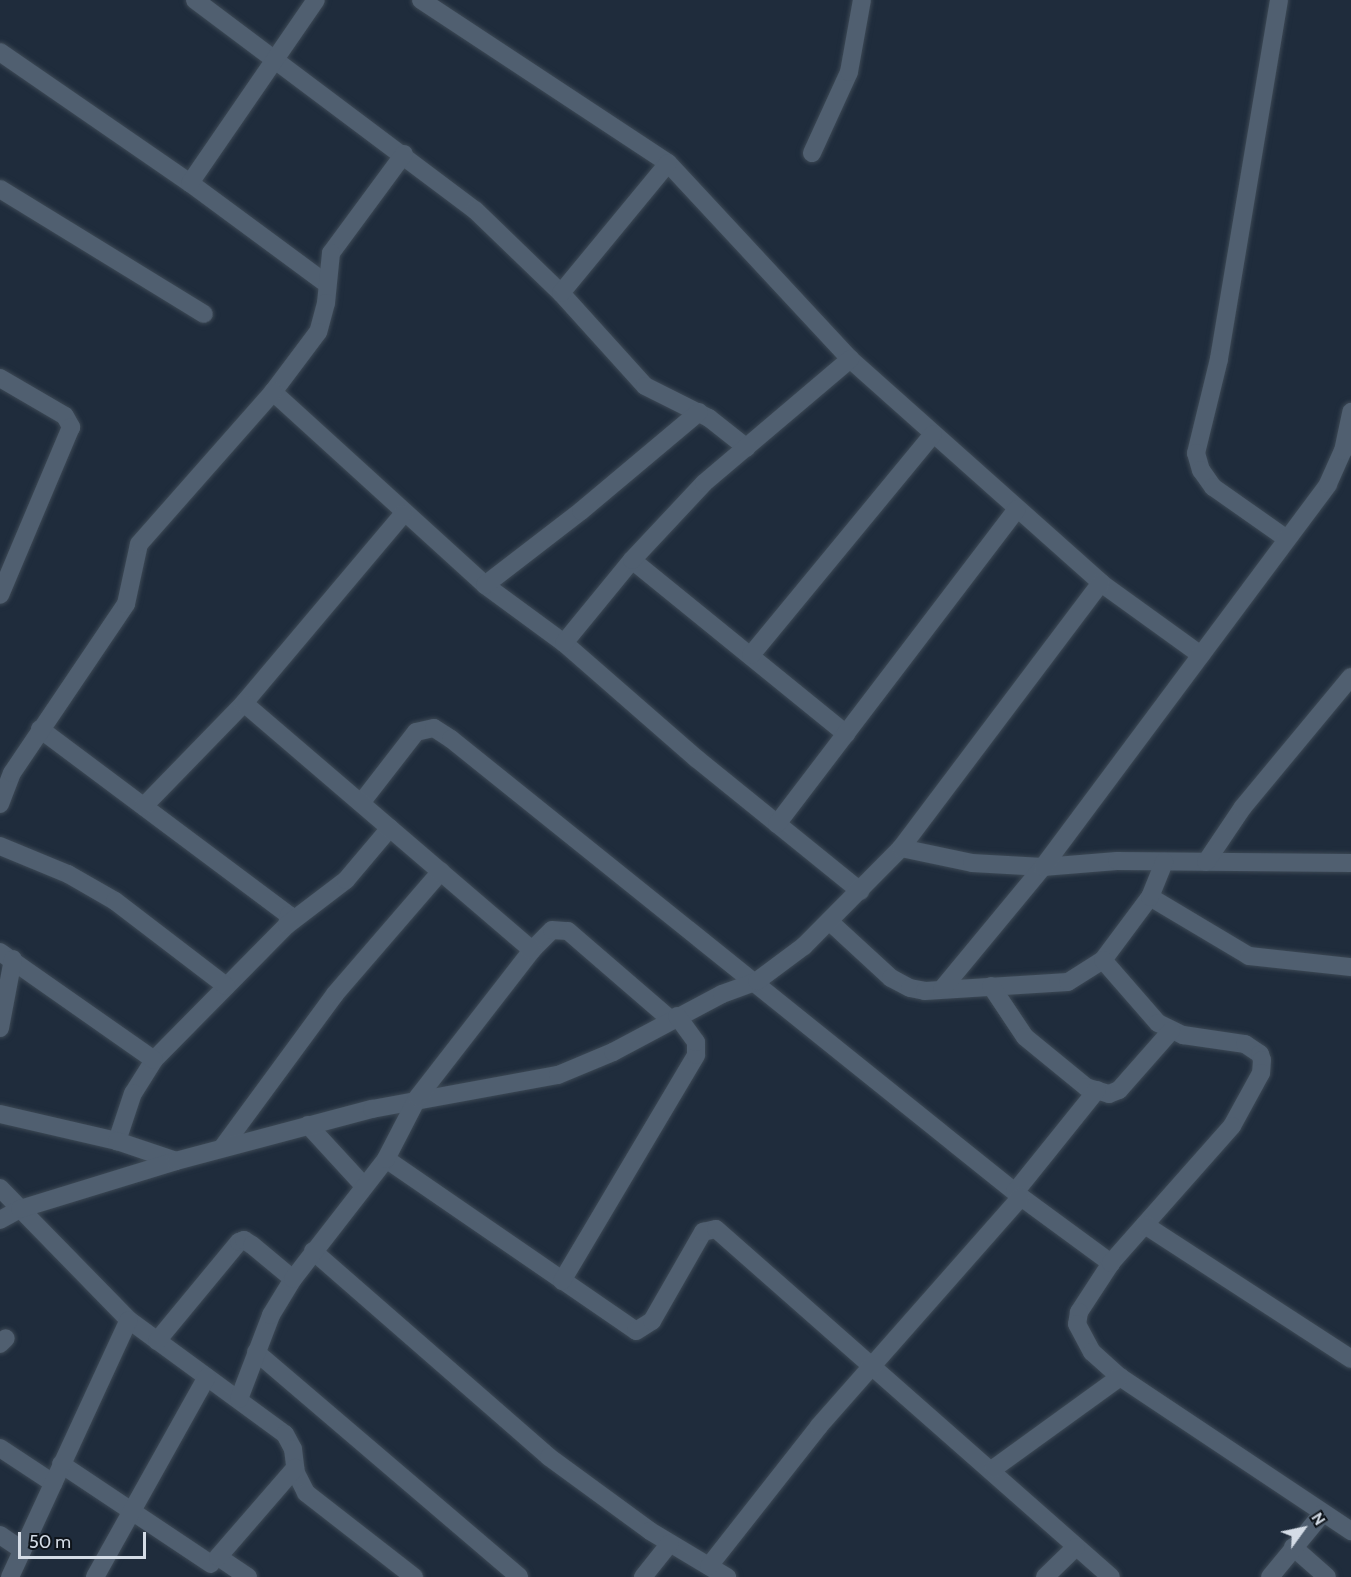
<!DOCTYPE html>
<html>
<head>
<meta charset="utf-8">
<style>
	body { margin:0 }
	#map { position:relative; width:1351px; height:1577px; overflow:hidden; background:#1f2c3c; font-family:Cabin,sans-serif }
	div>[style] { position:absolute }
	.roads { filter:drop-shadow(0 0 2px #3d4955) drop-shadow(0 0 2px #3d4955) }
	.minor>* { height:18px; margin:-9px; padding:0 9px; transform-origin:9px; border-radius:9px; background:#505f70 }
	span { translate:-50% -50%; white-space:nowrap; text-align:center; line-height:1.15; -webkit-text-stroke:5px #0e141b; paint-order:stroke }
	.north { position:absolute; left:1273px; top:1499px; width:60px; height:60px; -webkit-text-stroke:4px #0e141b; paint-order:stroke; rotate:57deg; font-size:16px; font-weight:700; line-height:24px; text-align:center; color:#d4dce6 }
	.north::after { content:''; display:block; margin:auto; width:21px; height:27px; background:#d4dce6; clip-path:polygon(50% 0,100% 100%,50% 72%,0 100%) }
	.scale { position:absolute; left:18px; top:1532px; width:128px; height:27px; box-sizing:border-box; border:3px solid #d4dce6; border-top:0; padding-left:8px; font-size:18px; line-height:21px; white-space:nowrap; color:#d4dce6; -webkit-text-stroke:4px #0e141b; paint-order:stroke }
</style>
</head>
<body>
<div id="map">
	<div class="roads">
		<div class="minor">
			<div style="left:195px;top:0;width:350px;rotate:36.9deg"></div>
			<div style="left:475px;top:210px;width:120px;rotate:44deg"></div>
			<div style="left:561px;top:293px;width:125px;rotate:47.9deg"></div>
			<div style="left:645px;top:386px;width:72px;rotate:26.6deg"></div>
			<div style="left:709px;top:418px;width:48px;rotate:38.3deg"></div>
			<div style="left:421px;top:0;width:296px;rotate:33.4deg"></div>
			<div style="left:668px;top:163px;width:267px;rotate:47.1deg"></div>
			<div style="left:850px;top:359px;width:336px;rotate:41.7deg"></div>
			<div style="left:1101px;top:583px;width:123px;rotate:35.8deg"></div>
			<div style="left:1279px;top:0;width:364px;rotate:99.5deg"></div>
			<div style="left:1219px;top:359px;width:97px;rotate:103.7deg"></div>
			<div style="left:1196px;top:453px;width:18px;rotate:74deg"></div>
			<div style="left:1201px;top:470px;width:21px;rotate:55deg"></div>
			<div style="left:1213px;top:487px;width:90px;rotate:35.1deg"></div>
			<div style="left:0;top:52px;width:231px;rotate:34.6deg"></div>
			<div style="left:190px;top:183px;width:170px;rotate:36.4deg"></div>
			<div style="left:812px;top:153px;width:89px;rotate:-65.4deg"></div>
			<div style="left:849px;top:72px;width:73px;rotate:-79.8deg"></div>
			<div style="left:404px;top:154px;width:123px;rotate:126.4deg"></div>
			<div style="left:331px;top:253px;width:50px;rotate:95.7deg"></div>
			<div style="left:326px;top:303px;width:30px;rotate:105deg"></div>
			<div style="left:318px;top:332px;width:75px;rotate:126.9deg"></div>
			<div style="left:273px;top:392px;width:287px;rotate:42.3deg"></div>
			<div style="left:485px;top:585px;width:98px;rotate:36.3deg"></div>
			<div style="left:564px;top:643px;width:176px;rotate:41.1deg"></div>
			<div style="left:697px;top:759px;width:210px;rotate:39deg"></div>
			<div style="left:190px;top:183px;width:222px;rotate:-55.5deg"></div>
			<div style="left:0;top:189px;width:239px;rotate:31.5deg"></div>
			<div style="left:561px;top:293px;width:168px;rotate:-50.5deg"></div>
			<div style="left:0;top:378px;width:75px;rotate:30.3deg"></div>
			<div style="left:65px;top:416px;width:13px;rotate:61deg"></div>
			<div style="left:71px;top:427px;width:182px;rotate:112.9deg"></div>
			<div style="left:632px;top:560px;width:276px;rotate:39.1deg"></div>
			<div style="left:485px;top:585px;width:121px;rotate:-37.6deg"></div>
			<div style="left:581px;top:511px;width:154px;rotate:-40deg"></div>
			<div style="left:564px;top:643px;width:107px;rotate:-50.7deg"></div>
			<div style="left:632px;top:560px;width:105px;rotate:-46.9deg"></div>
			<div style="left:704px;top:483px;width:192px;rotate:-40.3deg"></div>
			<div style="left:751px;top:655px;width:286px;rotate:-50.5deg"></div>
			<div style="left:40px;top:729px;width:311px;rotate:36.8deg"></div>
			<div style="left:289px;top:915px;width:10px;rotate:101deg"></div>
			<div style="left:287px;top:925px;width:190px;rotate:134.6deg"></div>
			<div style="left:154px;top:1060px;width:39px;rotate:122deg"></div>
			<div style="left:133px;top:1093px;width:51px;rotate:108.4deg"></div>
			<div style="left:361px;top:803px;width:90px;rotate:-52.2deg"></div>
			<div style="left:416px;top:732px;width:18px;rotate:-13deg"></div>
			<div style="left:434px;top:728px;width:20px;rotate:33deg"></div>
			<div style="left:451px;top:739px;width:731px;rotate:38.78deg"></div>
			<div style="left:1021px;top:1197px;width:112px;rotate:36.3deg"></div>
			<div style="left:1111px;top:1263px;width:59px;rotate:123.1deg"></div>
			<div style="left:1079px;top:1312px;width:12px;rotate:99deg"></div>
			<div style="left:1077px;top:1324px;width:32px;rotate:62deg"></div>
			<div style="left:1092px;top:1352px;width:38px;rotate:42deg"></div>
			<div style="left:1120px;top:1377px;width:278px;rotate:33.7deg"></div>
			<div style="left:0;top:804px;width:33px;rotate:-69deg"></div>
			<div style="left:12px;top:773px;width:204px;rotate:-56deg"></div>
			<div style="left:126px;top:604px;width:61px;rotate:-77.8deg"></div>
			<div style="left:139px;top:544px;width:203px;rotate:-48.6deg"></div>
			<div style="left:144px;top:806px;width:144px;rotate:-45.8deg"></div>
			<div style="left:244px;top:703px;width:247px;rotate:-49.9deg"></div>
			<div style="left:777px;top:824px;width:396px;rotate:-52.7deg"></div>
			<div style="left:0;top:846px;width:74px;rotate:22.4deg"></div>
			<div style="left:68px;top:874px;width:54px;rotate:29.9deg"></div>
			<div style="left:115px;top:901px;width:140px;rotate:37.4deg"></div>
			<div style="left:901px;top:848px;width:73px;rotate:11.9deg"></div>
			<div style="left:972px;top:863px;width:71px;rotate:3.2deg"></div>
			<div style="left:1043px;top:867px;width:74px;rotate:-4.6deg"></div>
			<div style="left:1117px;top:861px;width:234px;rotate:0.5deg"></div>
			<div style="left:1206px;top:862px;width:66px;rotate:-56.1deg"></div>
			<div style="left:1243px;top:807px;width:169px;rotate:-50.3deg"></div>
			<div style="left:1150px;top:897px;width:115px;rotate:30.8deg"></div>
			<div style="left:1249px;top:956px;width:103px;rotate:6.2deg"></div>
			<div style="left:829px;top:921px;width:84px;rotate:42.6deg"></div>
			<div style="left:891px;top:978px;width:21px;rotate:28deg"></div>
			<div style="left:910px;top:988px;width:15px;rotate:11deg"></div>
			<div style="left:925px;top:991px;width:143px;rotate:-3.6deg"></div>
			<div style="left:1068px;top:982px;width:41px;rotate:-32.2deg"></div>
			<div style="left:1103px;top:960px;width:79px;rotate:-53.3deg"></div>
			<div style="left:1150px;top:897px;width:38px;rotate:-68deg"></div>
			<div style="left:287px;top:925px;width:74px;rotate:-37.3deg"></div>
			<div style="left:346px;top:880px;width:68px;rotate:-49.8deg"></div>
			<div style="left:532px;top:950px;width:28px;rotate:-45deg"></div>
			<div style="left:552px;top:930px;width:16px;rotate:4deg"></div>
			<div style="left:568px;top:931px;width:136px;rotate:40.8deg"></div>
			<div style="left:0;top:952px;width:188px;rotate:35deg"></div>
			<div style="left:1103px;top:960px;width:84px;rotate:48.9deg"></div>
			<div style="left:1158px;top:1023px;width:28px;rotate:26deg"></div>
			<div style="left:1183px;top:1035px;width:63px;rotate:8.3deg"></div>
			<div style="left:1245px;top:1044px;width:18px;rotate:34deg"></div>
			<div style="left:1260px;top:1054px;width:6px;rotate:72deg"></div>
			<div style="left:1262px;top:1060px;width:13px;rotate:94deg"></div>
			<div style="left:1261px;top:1073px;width:60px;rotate:118.7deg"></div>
			<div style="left:1232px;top:1126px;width:183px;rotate:131.5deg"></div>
			<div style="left:991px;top:986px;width:61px;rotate:56.3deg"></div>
			<div style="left:1025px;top:1037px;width:79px;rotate:39.3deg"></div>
			<div style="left:1086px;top:1087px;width:24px;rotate:17deg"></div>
			<div style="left:1109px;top:1094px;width:11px;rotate:-22deg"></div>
			<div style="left:1119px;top:1090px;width:79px;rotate:-48.6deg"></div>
			<div style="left:942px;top:989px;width:158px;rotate:-50.4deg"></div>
			<div style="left:1043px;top:867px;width:477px;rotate:-53.3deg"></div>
			<div style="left:1328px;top:484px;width:36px;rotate:-66deg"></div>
			<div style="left:1343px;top:451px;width:40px;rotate:-78deg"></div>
			<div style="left:0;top:1028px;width:70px;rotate:-79.3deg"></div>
			<div style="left:0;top:1114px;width:120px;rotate:13deg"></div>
			<div style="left:117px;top:1141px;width:62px;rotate:18.7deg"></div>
			<div style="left:308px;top:1125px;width:83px;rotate:47.4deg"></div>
			<div style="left:222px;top:1148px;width:191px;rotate:-53.7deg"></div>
			<div style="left:335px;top:994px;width:162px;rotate:-49.2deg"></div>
			<div style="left:386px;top:1159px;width:303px;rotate:34.5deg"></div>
			<div style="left:636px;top:1331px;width:19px;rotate:-32deg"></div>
			<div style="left:652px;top:1321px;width:103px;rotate:-60.2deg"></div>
			<div style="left:703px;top:1232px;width:13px;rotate:-13deg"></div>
			<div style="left:716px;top:1229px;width:526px;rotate:41.38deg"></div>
			<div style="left:0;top:1188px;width:185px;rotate:45.7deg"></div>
			<div style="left:129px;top:1320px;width:193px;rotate:36.2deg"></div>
			<div style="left:285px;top:1434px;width:17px;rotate:62deg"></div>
			<div style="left:293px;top:1449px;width:24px;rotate:83deg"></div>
			<div style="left:296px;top:1473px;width:22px;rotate:63deg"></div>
			<div style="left:306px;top:1493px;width:137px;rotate:37.9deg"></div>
			<div style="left:1015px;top:1192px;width:131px;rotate:-51.2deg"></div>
			<div style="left:0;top:1220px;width:23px;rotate:-29deg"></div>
			<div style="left:20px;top:1209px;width:163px;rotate:-17.1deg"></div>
			<div style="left:176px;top:1161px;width:203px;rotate:-14.9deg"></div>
			<div style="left:372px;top:1109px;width:189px;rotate:-10.4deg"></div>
			<div style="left:558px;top:1075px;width:60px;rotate:-22.7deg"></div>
			<div style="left:613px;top:1052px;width:123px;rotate:-28deg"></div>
			<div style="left:722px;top:994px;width:37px;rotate:-20deg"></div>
			<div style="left:757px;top:981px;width:59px;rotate:-36.7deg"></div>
			<div style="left:804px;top:946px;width:138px;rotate:-45.3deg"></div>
			<div style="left:901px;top:848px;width:332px;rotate:-53deg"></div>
			<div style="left:1145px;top:1225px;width:246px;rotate:33deg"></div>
			<div style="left:313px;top:1251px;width:313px;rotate:41.1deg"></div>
			<div style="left:549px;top:1457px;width:125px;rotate:36.2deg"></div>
			<div style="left:650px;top:1531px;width:90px;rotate:30.9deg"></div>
			<div style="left:562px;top:1281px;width:263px;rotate:-59.3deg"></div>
			<div style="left:696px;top:1055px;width:13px;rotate:-90deg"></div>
			<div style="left:696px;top:1042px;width:32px;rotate:-126deg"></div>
			<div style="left:157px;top:1341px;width:129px;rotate:-50.4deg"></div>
			<div style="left:239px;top:1242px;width:5px;rotate:-22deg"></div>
			<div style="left:244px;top:1240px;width:9px;rotate:32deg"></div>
			<div style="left:252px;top:1245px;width:53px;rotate:39.7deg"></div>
			<div style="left:0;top:1344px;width:8px;rotate:-45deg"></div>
			<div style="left:256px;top:1352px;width:346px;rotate:40.5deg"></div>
			<div style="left:239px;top:1399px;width:90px;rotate:-69.1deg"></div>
			<div style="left:271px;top:1315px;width:42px;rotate:-58.6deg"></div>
			<div style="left:293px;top:1279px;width:152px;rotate:-52.2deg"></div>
			<div style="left:386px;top:1159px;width:70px;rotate:-62.7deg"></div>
			<div style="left:418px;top:1097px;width:186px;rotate:-52.2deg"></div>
			<div style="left:532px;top:950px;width:379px;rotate:-139.4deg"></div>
			<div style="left:0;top:1448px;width:64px;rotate:33.4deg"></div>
			<div style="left:61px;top:1464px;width:180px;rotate:33.7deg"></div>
			<div style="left:993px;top:1469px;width:157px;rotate:-35.9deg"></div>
			<div style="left:0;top:1535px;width:27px;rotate:34deg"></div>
			<div style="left:1293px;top:1547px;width:45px;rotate:41.4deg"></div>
			<div style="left:709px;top:1566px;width:178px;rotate:-51.8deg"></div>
			<div style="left:819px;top:1426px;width:305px;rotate:-48.6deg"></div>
			<div style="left:10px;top:1577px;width:283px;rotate:-65.2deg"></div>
			<div style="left:95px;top:1577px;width:229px;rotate:-60.8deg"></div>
			<div style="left:248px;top:1577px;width:36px;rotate:-146deg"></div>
			<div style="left:218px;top:1557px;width:118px;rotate:-49.1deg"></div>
			<div style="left:643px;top:1577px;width:43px;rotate:-51.5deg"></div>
			<div style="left:1045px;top:1577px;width:43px;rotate:-44.1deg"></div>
			<div style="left:1270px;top:1577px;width:82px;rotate:-50.5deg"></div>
		</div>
	</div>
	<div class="north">N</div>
	<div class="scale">50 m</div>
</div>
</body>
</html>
